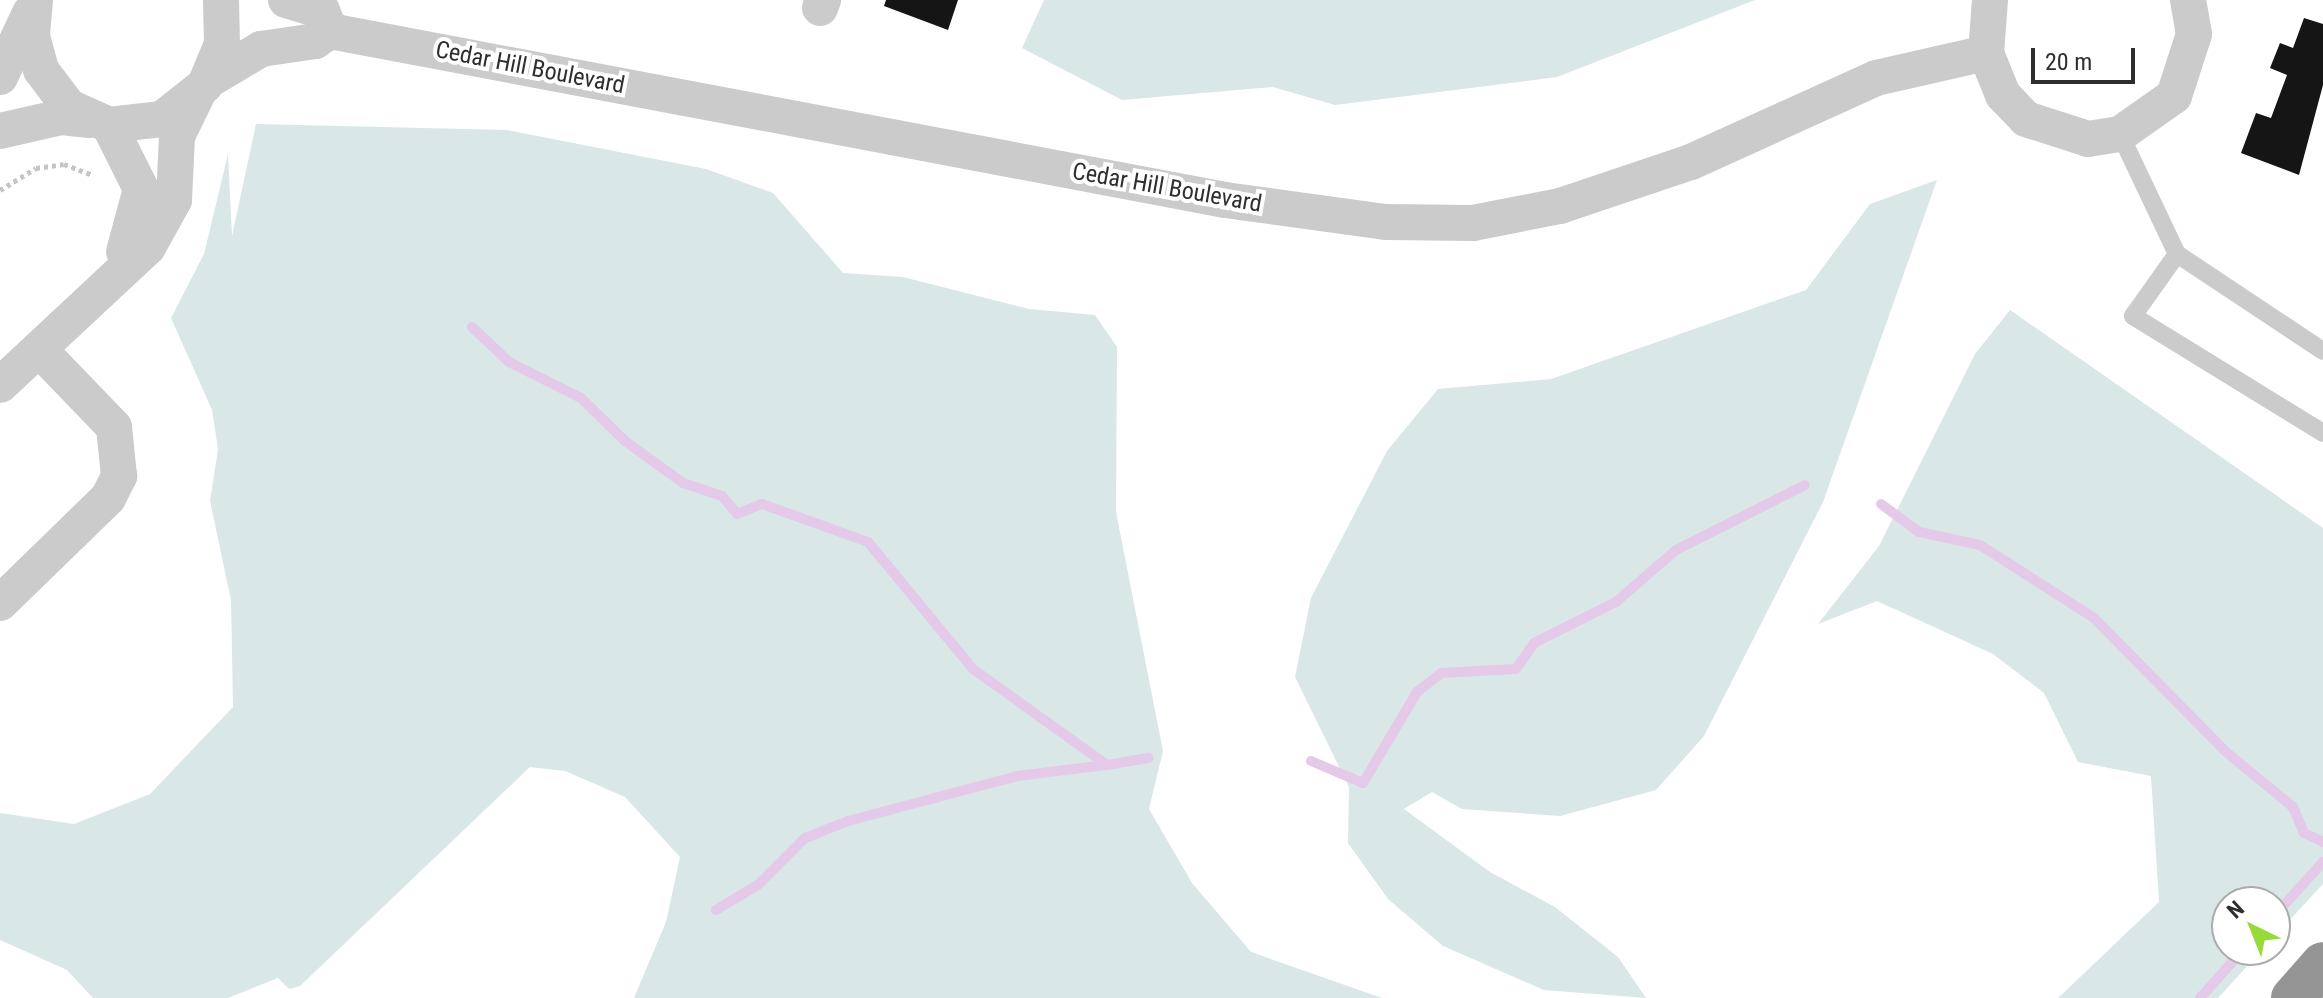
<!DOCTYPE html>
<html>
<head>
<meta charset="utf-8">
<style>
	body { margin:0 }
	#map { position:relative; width:2323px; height:998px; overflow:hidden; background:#fff; font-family:"Roboto Condensed",sans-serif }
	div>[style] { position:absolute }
	.green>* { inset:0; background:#d9e7e7 }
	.stream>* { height:10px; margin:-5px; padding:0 5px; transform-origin:5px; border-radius:5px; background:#e5c9e9 }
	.building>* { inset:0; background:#151515 }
	.path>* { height:5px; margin-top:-2.5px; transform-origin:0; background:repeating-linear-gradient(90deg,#c5c5c5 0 4px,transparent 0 8px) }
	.service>* { height:18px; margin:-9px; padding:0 9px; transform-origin:9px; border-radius:9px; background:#cbcbcb }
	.minor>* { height:36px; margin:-18px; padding:0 18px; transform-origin:18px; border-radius:18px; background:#cbcbcb }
	.motorway>* { height:44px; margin:-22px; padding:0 22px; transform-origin:22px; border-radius:22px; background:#959595 }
	span { translate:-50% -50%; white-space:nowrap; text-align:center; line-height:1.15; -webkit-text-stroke:8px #fff; paint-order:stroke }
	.street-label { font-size:24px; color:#2e2e2e }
	.north { position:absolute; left:2211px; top:886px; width:80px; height:80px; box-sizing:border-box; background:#fff; border:2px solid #ababab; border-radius:50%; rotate:317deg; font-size:22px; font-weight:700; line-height:32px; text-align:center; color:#2e2e2e }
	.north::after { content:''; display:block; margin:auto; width:28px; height:36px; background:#96da3b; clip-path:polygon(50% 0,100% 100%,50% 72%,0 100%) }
	.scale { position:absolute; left:2031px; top:48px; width:104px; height:36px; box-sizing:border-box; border:4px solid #2e2e2e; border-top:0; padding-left:10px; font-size:24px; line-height:28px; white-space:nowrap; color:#2e2e2e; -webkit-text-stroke:6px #fff; paint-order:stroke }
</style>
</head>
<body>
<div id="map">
	<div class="green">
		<div style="clip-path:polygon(1044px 0,1755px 0,1557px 77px,1335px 105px,1273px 87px,1122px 100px,1022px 48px)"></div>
		<div style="clip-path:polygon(256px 124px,507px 130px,706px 169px,773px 193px,843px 273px,903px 277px,1029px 309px,1095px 315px,1117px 347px,1116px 512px,1163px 751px,1149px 809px,1192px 883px,1251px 952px,1382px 998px,634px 998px,666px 922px,680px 857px,625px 797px,565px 771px,530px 767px,300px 986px,289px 989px,278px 978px,228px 998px,93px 998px,67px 970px,0 940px,0 813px,74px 824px,150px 794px,233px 707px,231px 600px,210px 501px,218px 449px,212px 410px,171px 318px,204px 254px,228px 154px,232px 236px)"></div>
		<div style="clip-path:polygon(1937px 180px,1823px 502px,1704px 736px,1656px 790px,1560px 816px,1462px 809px,1432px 792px,1404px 809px,1490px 872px,1555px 907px,1618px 957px,1646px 998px,1544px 990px,1443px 946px,1388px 899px,1348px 843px,1349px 787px,1295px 677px,1311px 598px,1387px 451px,1438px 389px,1551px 379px,1806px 290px,1870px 204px)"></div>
		<div style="clip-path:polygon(2010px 310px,2323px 528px,2323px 884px,2275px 936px,2275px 902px,2227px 902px,2227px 950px,2262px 950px,2218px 998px,2058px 998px,2159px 902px,2151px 776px,2078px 762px,2044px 693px,1993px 654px,1877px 601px,1818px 624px,1879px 546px,1975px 354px)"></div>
	</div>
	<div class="stream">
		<div style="left:472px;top:327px;width:51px;rotate:43.4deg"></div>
		<div style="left:509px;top:362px;width:80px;rotate:26.6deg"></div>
		<div style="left:581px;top:398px;width:62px;rotate:44.3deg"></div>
		<div style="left:625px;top:441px;width:72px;rotate:35.9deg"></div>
		<div style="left:683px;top:483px;width:41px;rotate:18.4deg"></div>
		<div style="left:722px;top:496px;width:23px;rotate:50deg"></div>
		<div style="left:737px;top:514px;width:27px;rotate:-22deg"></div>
		<div style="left:762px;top:504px;width:113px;rotate:19.7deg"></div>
		<div style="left:868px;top:542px;width:165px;rotate:50.4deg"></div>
		<div style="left:973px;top:669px;width:165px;rotate:35.6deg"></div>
		<div style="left:1107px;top:765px;width:42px;rotate:-9.7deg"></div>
		<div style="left:1881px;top:504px;width:47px;rotate:36.4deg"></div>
		<div style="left:1919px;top:532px;width:62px;rotate:12deg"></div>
		<div style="left:1980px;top:545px;width:135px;rotate:32.6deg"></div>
		<div style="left:2094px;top:618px;width:187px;rotate:45.4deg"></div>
		<div style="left:2225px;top:751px;width:88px;rotate:39.5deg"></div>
		<div style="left:2293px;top:807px;width:28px;rotate:67deg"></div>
		<div style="left:2304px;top:833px;width:21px;rotate:25deg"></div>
		<div style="left:1311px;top:761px;width:56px;rotate:22.9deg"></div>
		<div style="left:1363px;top:783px;width:106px;rotate:-59.3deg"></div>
		<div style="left:1417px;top:692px;width:31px;rotate:-38deg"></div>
		<div style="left:1441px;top:673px;width:75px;rotate:-3.1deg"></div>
		<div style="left:1516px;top:669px;width:32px;rotate:-55deg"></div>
		<div style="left:1534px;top:643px;width:92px;rotate:-26.6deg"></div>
		<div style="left:1616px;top:602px;width:79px;rotate:-40.9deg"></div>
		<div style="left:1676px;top:550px;width:144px;rotate:-26.7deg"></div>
		<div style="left:716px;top:910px;width:50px;rotate:-31.2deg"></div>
		<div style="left:759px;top:884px;width:65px;rotate:-45deg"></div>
		<div style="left:805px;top:838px;width:46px;rotate:-21.6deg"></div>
		<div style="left:848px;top:821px;width:175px;rotate:-14.9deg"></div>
		<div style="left:1017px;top:776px;width:91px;rotate:-7deg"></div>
		<div style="left:2275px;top:915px;width:72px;rotate:-47.8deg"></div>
		<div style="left:2200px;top:998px;width:64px;rotate:-48.1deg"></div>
	</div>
	<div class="building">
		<div style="clip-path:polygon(886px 0,958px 0,948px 30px,884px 6px)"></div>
		<div style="clip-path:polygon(2304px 18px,2323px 24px,2323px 85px,2299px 175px,2241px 153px,2256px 113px,2271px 118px,2287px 75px,2270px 68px,2280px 43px,2293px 48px)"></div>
	</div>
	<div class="path">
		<div style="left:0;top:190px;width:42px;rotate:-31.4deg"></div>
		<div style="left:36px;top:168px;width:28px;rotate:-8deg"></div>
		<div style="left:64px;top:164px;width:31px;rotate:21deg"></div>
	</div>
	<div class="service">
		<div style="left:2120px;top:134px;width:133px;rotate:64.6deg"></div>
		<div style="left:2177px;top:254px;width:175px;rotate:33.6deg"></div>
		<div style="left:2177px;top:254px;width:76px;rotate:125.4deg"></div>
		<div style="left:2133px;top:316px;width:223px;rotate:31.6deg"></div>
	</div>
	<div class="minor">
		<div style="left:35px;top:0;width:36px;rotate:95deg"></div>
		<div style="left:32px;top:36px;width:35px;rotate:75deg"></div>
		<div style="left:41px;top:70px;width:46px;rotate:52.9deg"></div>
		<div style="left:69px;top:107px;width:44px;rotate:24.2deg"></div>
		<div style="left:109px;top:125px;width:53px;rotate:-6.5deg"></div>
		<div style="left:162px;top:119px;width:55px;rotate:-38.3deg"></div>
		<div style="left:205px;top:85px;width:44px;rotate:-67.5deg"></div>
		<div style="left:222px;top:44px;width:44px;rotate:-91.3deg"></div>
		<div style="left:286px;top:0;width:38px;rotate:17deg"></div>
		<div style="left:322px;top:11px;width:22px;rotate:68deg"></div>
		<div style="left:1990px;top:0;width:53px;rotate:94.3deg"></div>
		<div style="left:1986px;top:53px;width:45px;rotate:68deg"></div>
		<div style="left:2003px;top:95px;width:33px;rotate:46deg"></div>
		<div style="left:2026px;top:119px;width:65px;rotate:17.9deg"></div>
		<div style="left:2088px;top:139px;width:32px;rotate:-9deg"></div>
		<div style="left:2120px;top:134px;width:66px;rotate:-35.1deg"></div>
		<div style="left:2174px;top:96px;width:65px;rotate:-72.1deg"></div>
		<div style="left:2194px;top:34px;width:35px;rotate:-100deg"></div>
		<div style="left:820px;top:8px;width:9px;rotate:-69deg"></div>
		<div style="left:0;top:77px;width:71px;rotate:-64.9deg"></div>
		<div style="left:209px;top:80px;width:61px;rotate:-30.8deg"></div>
		<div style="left:261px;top:49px;width:55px;rotate:-8.4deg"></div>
		<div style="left:315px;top:41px;width:18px;rotate:-34deg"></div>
		<div style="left:330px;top:31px;width:911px;rotate:10.69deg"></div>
		<div style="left:1225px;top:200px;width:162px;rotate:7.8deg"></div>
		<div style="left:1386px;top:222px;width:87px;rotate:0.7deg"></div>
		<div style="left:1473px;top:223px;width:89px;rotate:-11.1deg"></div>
		<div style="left:1560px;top:206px;width:138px;rotate:-18.6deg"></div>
		<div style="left:1691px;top:162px;width:203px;rotate:-24.4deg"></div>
		<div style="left:1876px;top:78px;width:113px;rotate:-12.8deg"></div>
		<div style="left:109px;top:125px;width:72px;rotate:63.4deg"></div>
		<div style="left:141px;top:189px;width:65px;rotate:105.1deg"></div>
		<div style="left:0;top:131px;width:63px;rotate:-12.9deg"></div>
		<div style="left:61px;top:117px;width:29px;rotate:6deg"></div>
		<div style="left:0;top:385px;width:202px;rotate:-43deg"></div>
		<div style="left:148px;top:247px;width:54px;rotate:-61deg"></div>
		<div style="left:174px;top:200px;width:64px;rotate:-87.3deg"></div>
		<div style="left:177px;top:136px;width:50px;rotate:-63.9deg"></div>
		<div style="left:0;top:603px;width:151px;rotate:-44.2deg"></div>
		<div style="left:108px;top:498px;width:25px;rotate:-63deg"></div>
		<div style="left:119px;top:476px;width:49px;rotate:-95.8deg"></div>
		<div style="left:114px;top:427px;width:108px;rotate:-133.9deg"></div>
	</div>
	<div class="motorway">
		<div style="left:2293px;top:998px;width:45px;rotate:-48.6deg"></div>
	</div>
	<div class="street-label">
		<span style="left:530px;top:68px;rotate:11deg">Cedar Hill Boulevard</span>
		<span style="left:1167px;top:188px;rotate:10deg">Cedar Hill Boulevard</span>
	</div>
	<div class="north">N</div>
	<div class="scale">20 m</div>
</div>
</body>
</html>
